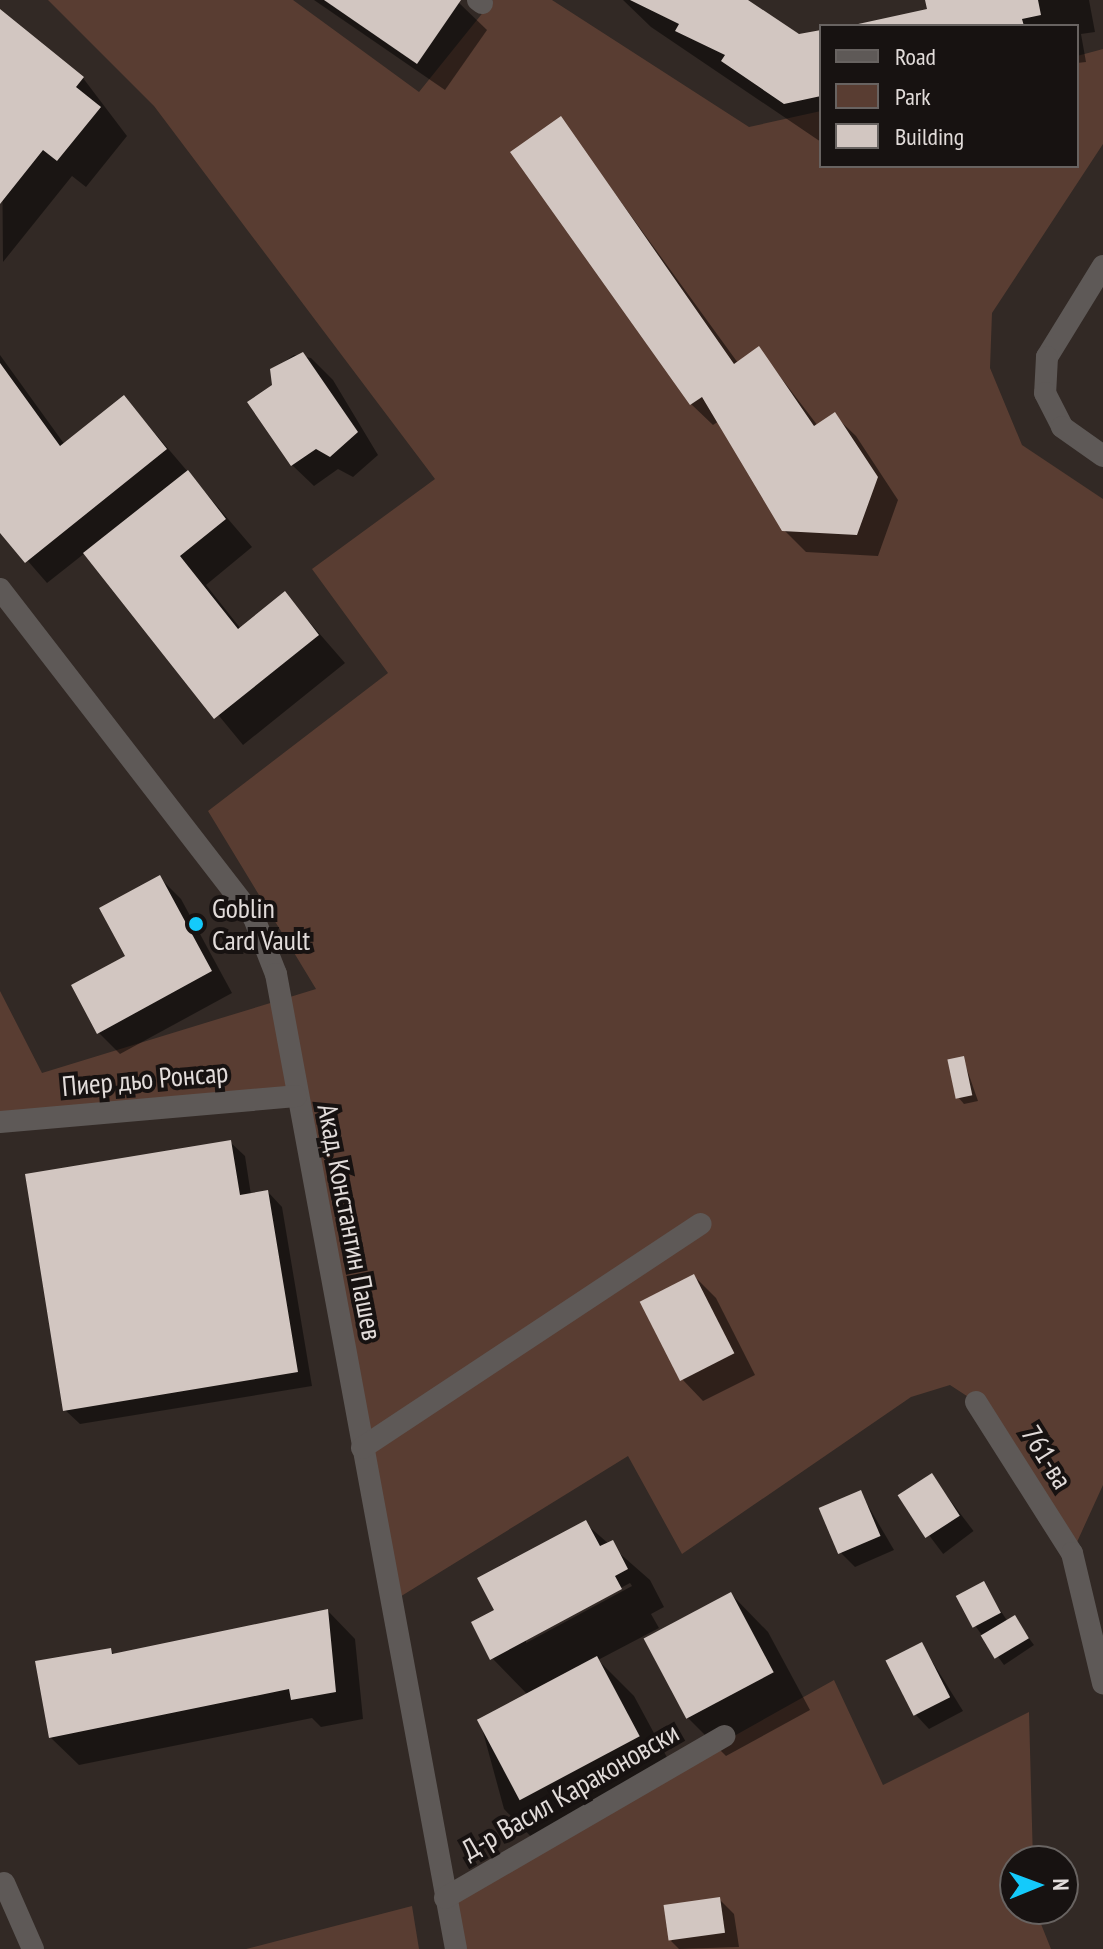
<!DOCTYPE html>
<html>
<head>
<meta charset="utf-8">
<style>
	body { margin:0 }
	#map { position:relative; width:1103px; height:1949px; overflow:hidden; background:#322925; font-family:"PT Sans Narrow",sans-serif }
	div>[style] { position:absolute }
	.green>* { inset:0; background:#593d32 }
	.shadow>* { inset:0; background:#0007; transform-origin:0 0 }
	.building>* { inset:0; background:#d2c6c1; transform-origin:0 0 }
	.minor>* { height:22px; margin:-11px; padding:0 11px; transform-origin:11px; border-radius:11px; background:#5e5957 }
	.dots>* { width:22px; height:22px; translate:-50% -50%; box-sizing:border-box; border:4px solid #171211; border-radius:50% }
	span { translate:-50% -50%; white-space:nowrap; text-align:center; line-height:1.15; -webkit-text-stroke:8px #171211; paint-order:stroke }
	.poi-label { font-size:28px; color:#e2dcda }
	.left { translate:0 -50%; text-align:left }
	.street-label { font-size:28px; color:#e2dcda }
	.legend { position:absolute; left:819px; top:24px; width:260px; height:144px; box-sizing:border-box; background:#171211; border:2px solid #686361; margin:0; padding:10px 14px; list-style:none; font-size:24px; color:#e2dcda }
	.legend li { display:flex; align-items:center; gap:16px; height:40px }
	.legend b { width:40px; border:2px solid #686361 }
	.north { position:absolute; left:999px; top:1845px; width:80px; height:80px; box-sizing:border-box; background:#171211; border:2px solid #686361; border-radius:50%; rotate:89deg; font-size:22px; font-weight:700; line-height:32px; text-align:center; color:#e2dcda }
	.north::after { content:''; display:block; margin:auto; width:28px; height:36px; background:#14cafb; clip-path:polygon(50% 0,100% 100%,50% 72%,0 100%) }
</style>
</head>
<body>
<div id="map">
	<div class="green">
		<div style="clip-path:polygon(48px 0,293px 0,419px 92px,493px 0,552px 0,749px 127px,821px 111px,821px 166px,1077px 166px,1077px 56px,1103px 49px,1103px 144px,992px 313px,990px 368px,1022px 445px,1103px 499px,1103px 1485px,1072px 1553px,976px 1402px,950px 1385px,911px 1397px,682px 1554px,628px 1456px,390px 1603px,296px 1096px,0 1122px,0 991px,42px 1073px,316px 989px,208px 811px,388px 673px,312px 569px,435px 479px,154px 106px)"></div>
		<div style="clip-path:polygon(834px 1680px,883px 1785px,1029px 1712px,1033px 1861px,1015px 1861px,1015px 1909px,1035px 1909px,1051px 1949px,458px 1949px,445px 1898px)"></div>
		<div style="clip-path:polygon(412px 1906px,419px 1949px,246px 1949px)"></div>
	</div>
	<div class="shadow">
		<div style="clip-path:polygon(314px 0,456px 0,487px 30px,445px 90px)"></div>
		<div style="clip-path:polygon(623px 0,744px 0,798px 36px,821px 32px,821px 142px,651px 27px)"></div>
		<div style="clip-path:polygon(927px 0,1089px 0,1095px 32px,1081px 34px,1086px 62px,1077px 63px,1077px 26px,851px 26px,929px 11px)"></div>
		<div style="clip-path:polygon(1px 12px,83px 78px,127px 136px,86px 187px,72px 176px,3px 262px)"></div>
		<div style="clip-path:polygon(560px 118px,738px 363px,759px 349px,818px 426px,834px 415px,856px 436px,898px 500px,878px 556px,806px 552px,784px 530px,719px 421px,713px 425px,691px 404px)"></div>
		<div style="clip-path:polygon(0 355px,65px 445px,124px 397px,252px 547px,206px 585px,241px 629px,285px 594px,345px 663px,243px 745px,85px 553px,47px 583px,0 529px)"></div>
		<div style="clip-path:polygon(294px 355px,311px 358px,333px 380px,378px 455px,353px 477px,338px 469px,314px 486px,292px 465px,272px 370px)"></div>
		<div style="clip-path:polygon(159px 877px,181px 899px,232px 993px,120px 1054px,99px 1033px)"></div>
		<div style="clip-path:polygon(963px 1058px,978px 1101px,964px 1104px,958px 1097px)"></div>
		<div style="clip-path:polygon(230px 1142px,245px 1156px,251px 1195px,268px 1192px,282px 1207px,312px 1386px,80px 1424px,65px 1410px)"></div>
		<div style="clip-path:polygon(694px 1276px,716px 1298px,755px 1375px,703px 1401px,682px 1379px)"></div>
		<div style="left:932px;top:1476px;width:69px;height:38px;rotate:53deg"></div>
		<div style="clip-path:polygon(860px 1492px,894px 1550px,855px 1567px,841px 1553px)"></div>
		<div style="clip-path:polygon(evenodd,585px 1523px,650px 1580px,664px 1607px,651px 1614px,659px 1628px,598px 1660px,634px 1696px,676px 1774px,541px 1847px,504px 1809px,480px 1721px,528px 1695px,492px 1658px,497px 1610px,585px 1523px,630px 1583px,632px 1586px,526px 1643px,526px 1638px,630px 1583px)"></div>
		<div style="clip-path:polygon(983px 1584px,1008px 1622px,1014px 1618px,1034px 1645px,1004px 1665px,976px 1627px)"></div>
		<div style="clip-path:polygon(731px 1594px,768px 1632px,810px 1710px,726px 1756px,688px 1718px)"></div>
		<div style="clip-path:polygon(328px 1611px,355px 1639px,363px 1719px,321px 1727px,312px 1718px,79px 1765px,51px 1738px,110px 1650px,115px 1655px)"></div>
		<div style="clip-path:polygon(922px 1645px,963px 1711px,929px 1729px,915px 1714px)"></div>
		<div style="clip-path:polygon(719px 1899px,734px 1914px,739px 1947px,679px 1949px,671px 1941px)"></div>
	</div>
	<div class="building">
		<div style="clip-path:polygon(324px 0,461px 0,417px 64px)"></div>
		<div style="clip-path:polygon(630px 0,748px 0,799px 34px,821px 30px,821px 96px,784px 104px,721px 61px,725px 55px,675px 31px,679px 24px)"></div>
		<div style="clip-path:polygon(925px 0,1038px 0,1041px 15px,1022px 19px,1024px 26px,849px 26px,927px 9px)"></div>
		<div style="clip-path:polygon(0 9px,84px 77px,76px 87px,101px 107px,57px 161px,43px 150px,0 204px)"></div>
		<div style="clip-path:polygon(561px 116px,734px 364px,759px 346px,814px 426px,835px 412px,878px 477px,857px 535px,782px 531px,702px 397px,690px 405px,510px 152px)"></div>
		<div style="clip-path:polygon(303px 352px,358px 432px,330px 457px,316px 449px,291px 466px,247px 402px,272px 385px,270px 369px)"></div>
		<div style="clip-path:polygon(0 363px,60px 446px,124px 395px,167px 449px,25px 563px,0 533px)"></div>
		<div style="clip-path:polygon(188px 470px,226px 519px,180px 556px,238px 629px,285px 591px,319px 635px,214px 719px,83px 553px)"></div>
		<div style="clip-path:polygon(160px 875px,212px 971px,97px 1034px,71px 985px,125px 956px,99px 908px)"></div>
		<div style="left:964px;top:1056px;width:40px;height:17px;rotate:78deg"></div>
		<div style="clip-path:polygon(231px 1140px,240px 1195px,268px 1190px,298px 1372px,63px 1411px,25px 1174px)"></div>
		<div style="left:694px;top:1274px;width:89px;height:61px;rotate:63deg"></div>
		<div style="left:932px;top:1473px;width:51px;height:41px;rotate:57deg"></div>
		<div style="left:861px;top:1490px;width:50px;height:46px;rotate:67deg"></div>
		<div style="clip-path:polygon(586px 1520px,600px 1546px,613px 1540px,628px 1569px,615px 1576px,622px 1589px,490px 1660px,471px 1622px,494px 1610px,477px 1578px)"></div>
		<div style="left:984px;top:1581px;width:36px;height:32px;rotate:62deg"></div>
		<div style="left:731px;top:1592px;width:91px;height:99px;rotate:62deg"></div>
		<div style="clip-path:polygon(328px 1609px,336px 1692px,291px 1700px,289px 1689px,49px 1738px,35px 1661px,111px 1648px,112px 1654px)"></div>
		<div style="left:1015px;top:1615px;width:27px;height:40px;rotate:59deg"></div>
		<div style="left:922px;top:1642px;width:62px;height:41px;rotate:63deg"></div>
		<div style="left:597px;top:1656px;width:91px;height:136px;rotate:62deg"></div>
		<div style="left:720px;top:1897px;width:36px;height:57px;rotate:82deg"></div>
	</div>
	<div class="minor">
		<div style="left:478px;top:0;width:5px;rotate:37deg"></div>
		<div style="left:1103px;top:266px;width:107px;rotate:121.6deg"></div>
		<div style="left:1047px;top:357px;width:36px;rotate:93deg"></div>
		<div style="left:1045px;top:393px;width:38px;rotate:63deg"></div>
		<div style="left:1062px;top:427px;width:50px;rotate:35.3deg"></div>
		<div style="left:0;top:589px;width:416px;rotate:52.3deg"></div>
		<div style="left:254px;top:918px;width:60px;rotate:68.6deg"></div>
		<div style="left:276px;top:974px;width:991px;rotate:79.54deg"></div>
		<div style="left:0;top:1122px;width:297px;rotate:-5deg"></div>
		<div style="left:976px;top:1402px;width:179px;rotate:57.6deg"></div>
		<div style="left:1072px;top:1553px;width:134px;rotate:76.6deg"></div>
		<div style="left:362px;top:1448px;width:406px;rotate:-33.5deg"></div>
		<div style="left:4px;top:1883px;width:72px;rotate:66.3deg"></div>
		<div style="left:445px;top:1898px;width:323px;rotate:-30.1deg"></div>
	</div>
	<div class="dots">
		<div style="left:196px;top:924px;background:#14cafb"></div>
	</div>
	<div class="poi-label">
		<span class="left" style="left:212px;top:924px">Goblin<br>Card Vault</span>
	</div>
	<div class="street-label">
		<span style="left:145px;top:1079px;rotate:-5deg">Пиер дьо Ронсар</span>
		<span style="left:350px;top:1222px;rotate:79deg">Акад. Константин Пашев</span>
		<span style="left:1047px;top:1457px;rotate:58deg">761-ва</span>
		<span style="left:570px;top:1791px;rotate:-30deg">Д-р Васил Караконовски</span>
	</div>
	<ul class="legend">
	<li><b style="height:10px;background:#5e5957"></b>Road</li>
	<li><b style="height:22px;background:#593d32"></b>Park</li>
	<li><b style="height:22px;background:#d2c6c1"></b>Building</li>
	</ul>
	<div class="north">N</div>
</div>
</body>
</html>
